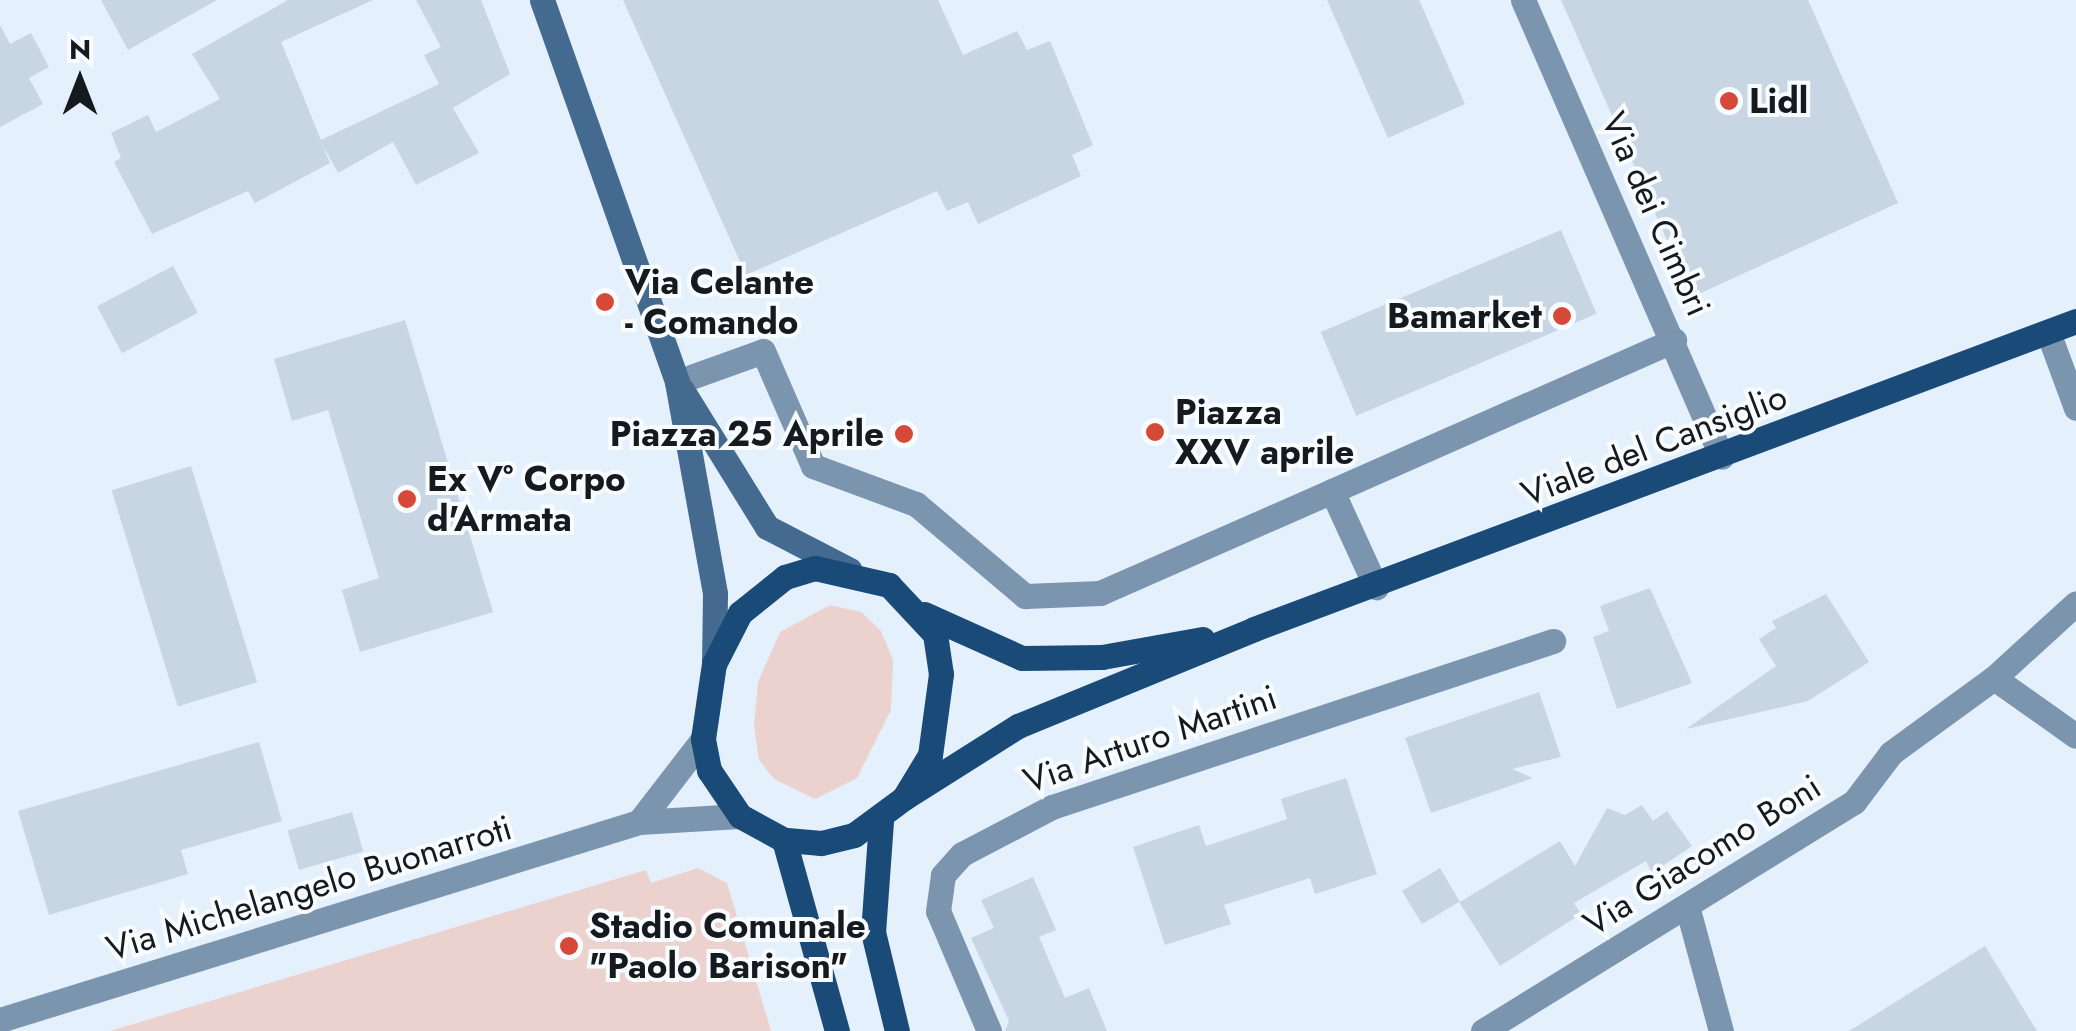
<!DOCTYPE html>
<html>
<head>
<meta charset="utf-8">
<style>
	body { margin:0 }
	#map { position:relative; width:2076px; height:1031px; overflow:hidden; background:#e4f0fc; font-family:Jost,sans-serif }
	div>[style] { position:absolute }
	.green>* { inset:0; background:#ebd2ce }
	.building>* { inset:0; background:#c8d6e4; transform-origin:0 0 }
	.minor>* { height:25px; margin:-12.5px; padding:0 12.5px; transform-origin:12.5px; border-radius:12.5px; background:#7c95af }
	.secondary>* { height:25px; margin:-12.5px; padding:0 12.5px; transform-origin:12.5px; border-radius:12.5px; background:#456a8f }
	.primary>* { height:25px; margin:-12.5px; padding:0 12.5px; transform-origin:12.5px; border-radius:12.5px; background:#1a4b78 }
	.dots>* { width:28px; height:28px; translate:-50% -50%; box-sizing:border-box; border:5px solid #f9fcff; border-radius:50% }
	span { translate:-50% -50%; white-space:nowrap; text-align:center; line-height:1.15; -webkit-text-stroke:8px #f9fcff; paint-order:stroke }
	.poi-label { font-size:35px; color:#151a1f; font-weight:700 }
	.left { translate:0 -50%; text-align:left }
	.right { translate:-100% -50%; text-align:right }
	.street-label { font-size:35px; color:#151a1f }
	.north { position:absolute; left:30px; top:30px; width:100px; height:100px; -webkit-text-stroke:8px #f9fcff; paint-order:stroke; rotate:0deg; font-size:28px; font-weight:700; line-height:40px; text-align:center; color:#151a1f }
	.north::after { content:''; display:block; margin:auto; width:35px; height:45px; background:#151a1f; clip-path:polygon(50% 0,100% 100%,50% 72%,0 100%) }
</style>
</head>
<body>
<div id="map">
	<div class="green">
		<div style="clip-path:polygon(830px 605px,861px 612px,881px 631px,893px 660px,891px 710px,857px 778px,815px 799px,774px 779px,759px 760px,754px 726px,758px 682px,780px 632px)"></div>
		<div style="clip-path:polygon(698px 868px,727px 883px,771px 1031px,110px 1031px,646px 870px,651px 883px)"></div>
	</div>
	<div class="building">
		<div style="clip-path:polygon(101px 0,217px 0,128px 50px)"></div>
		<div style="clip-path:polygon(288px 0,373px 0,281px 42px,321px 140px,439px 84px,424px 55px,441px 47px,416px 0,481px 0,510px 74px,453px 108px,479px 153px,416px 185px,393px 142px,338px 173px,322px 144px,330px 163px,255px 203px,248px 191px,152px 234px,114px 162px,121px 158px,111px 133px,148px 115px,156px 132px,220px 99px,192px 54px)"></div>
		<div style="clip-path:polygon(623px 0,938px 0,963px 55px,1017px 31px,1027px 50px,1050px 41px,1093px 145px,1072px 155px,1081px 176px,978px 224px,968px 202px,947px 211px,937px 191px,746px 275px)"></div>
		<div style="clip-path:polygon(1327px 0,1419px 0,1465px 104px,1388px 138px)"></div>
		<div style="clip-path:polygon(1561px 0,1808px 0,1898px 203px,1692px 297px)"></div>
		<div style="clip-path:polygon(0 25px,10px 44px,31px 33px,49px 67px,29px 78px,43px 104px,0 127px)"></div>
		<div style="left:1561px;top:230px;width:91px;height:261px;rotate:67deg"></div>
		<div style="left:173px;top:266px;width:53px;height:86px;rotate:62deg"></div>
		<div style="clip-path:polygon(405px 320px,493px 612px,360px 652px,342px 590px,379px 578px,328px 410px,292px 421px,274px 359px)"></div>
		<div style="left:191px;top:466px;width:226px;height:83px;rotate:73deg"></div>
		<div style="clip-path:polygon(1650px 588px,1692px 683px,1617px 709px,1593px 637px,1609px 631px,1600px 606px)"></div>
		<div style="clip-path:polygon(1826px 594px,1869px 662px,1808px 701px,1686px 729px,1776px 666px,1759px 639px,1776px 628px,1772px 621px)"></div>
		<div style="clip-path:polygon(1539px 692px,1561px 757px,1512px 769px,1533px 778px,1431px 813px,1405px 738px)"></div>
		<div style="clip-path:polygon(259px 742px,282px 821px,181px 850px,188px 874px,49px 915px,18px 811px)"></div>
		<div style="clip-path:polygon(1346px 778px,1377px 874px,1315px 894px,1310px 878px,1224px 905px,1231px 924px,1165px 945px,1133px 847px,1199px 825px,1206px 846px,1287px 819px,1281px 799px)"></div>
		<div style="clip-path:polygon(1642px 805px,1653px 821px,1667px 811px,1692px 846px,1652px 873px,1646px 861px,1574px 903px,1581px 914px,1500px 966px,1459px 902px,1422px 924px,1402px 891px,1440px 868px,1460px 902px,1560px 841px,1575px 866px,1607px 808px,1625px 815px)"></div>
		<div style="left:352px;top:812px;width:41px;height:67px;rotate:74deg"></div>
		<div style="clip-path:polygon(1033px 877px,1056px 930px,1039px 937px,1065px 998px,1089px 988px,1107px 1031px,1005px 1031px,1009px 1021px,971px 938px,994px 928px,981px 900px)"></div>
		<div style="clip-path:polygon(1985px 946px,2037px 1031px,1849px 1031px)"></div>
	</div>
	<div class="minor">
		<div style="left:1523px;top:0;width:498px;rotate:66.5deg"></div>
		<div style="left:2048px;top:332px;width:81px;rotate:69.8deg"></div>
		<div style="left:677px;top:382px;width:91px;rotate:-19.8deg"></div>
		<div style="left:763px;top:351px;width:125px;rotate:66.5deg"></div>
		<div style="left:813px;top:466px;width:110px;rotate:20.3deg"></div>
		<div style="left:916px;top:504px;width:143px;rotate:40.2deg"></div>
		<div style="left:1025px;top:596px;width:75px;rotate:-2.3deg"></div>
		<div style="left:1100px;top:593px;width:253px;rotate:-23.7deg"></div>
		<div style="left:1332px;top:491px;width:106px;rotate:65.4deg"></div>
		<div style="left:1332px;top:491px;width:374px;rotate:-23.8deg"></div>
		<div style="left:1994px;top:678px;width:100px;rotate:35.3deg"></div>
		<div style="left:639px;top:822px;width:105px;rotate:-52.4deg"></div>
		<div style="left:1687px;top:906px;width:130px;rotate:74.8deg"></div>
		<div style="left:0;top:1020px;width:669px;rotate:-17.22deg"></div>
		<div style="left:639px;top:822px;width:101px;rotate:-3.4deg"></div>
		<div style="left:989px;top:1031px;width:130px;rotate:-113deg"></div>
		<div style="left:938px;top:911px;width:36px;rotate:-82deg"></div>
		<div style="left:943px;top:875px;width:28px;rotate:-48deg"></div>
		<div style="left:962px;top:854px;width:102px;rotate:-27.6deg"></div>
		<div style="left:1052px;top:807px;width:528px;rotate:-18.33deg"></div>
		<div style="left:1483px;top:1031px;width:436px;rotate:-31.7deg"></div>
		<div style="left:1854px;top:802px;width:61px;rotate:-52.9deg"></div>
		<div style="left:1891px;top:753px;width:127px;rotate:-36.1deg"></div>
		<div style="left:1994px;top:678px;width:111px;rotate:-42.4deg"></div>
	</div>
	<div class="secondary">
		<div style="left:542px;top:0;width:405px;rotate:70.5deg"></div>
		<div style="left:677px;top:382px;width:215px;rotate:79.8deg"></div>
		<div style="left:715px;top:594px;width:70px;rotate:90.8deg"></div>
		<div style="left:682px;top:390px;width:161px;rotate:58.2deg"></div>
		<div style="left:767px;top:527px;width:93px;rotate:27.4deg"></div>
	</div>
	<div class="primary">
		<div style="left:815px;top:568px;width:76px;rotate:12.9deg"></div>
		<div style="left:889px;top:585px;width:67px;rotate:46.8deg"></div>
		<div style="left:935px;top:634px;width:40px;rotate:81.5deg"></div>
		<div style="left:941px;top:674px;width:82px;rotate:97.7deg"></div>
		<div style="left:930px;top:755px;width:50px;rotate:121.2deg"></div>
		<div style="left:904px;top:798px;width:62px;rotate:143.5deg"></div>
		<div style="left:854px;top:835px;width:34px;rotate:166deg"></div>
		<div style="left:821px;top:843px;width:37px;rotate:-175deg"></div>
		<div style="left:784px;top:840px;width:50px;rotate:-151.4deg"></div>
		<div style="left:740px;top:816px;width:55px;rotate:-124deg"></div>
		<div style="left:709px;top:770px;width:32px;rotate:-101deg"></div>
		<div style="left:703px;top:739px;width:76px;rotate:-81.7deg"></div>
		<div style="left:714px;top:664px;width:57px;rotate:-63deg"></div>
		<div style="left:740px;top:613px;width:58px;rotate:-38.7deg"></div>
		<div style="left:785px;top:577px;width:31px;rotate:-17deg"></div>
		<div style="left:924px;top:614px;width:107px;rotate:24.2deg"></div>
		<div style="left:1022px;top:658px;width:80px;rotate:-0.7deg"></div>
		<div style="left:1102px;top:657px;width:102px;rotate:-10.2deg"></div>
		<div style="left:904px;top:798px;width:135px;rotate:-32.3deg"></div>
		<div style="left:1018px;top:726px;width:255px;rotate:-22.3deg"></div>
		<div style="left:1254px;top:629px;width:878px;rotate:-20.54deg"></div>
		<div style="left:881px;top:821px;width:111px;rotate:94.1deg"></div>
		<div style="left:873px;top:932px;width:102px;rotate:76.4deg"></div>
		<div style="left:784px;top:840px;width:198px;rotate:74.5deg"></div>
	</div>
	<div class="dots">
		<div style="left:1729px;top:101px;background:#d64939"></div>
		<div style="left:605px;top:302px;background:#d64939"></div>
		<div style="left:1562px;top:316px;background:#d64939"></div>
		<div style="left:1155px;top:432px;background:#d64939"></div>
		<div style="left:904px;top:434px;background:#d64939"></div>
		<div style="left:407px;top:499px;background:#d64939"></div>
		<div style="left:569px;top:946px;background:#d64939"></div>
	</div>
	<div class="poi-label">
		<span class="left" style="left:1749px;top:101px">Lidl</span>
		<span class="left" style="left:625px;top:302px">Via Celante<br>- Comando</span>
		<span class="right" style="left:1542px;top:316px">Bamarket</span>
		<span class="left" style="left:1175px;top:432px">Piazza<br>XXV aprile</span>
		<span class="right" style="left:884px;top:434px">Piazza 25 Aprile</span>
		<span class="left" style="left:427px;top:499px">Ex V° Corpo<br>d'Armata</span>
		<span class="left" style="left:589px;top:946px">Stadio Comunale<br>"Paolo Barison"</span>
	</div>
	<div class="street-label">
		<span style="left:1656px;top:214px;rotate:66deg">Via dei Cimbri</span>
		<span style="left:1654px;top:445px;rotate:-21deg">Viale del Cansiglio</span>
		<span style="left:1150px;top:739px;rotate:-19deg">Via Arturo Martini</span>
		<span style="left:1702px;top:855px;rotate:-32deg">Via Giacomo Boni</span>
		<span style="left:309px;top:888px;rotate:-17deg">Via Michelangelo Buonarroti</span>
	</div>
	<div class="north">N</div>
</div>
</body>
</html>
